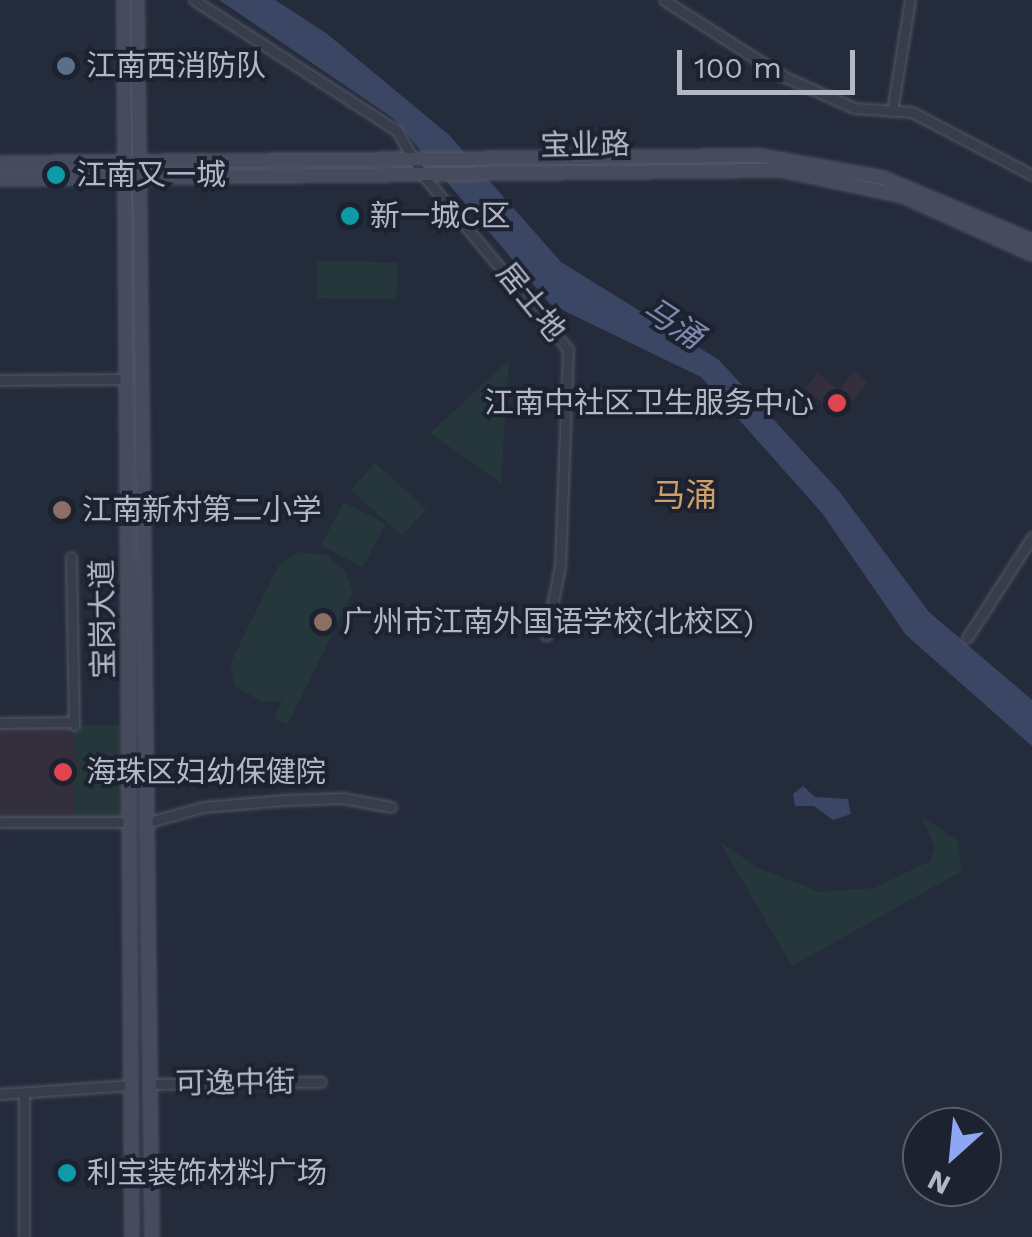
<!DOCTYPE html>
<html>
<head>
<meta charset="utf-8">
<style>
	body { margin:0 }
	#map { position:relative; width:1032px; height:1237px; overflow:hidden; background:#242b3b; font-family:"Work Sans","Noto Sans SC",sans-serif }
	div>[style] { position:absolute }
	.medical>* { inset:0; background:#332f3c; transform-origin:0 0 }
	.green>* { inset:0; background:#26373c; transform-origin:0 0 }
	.water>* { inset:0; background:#3a4663 }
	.roads { filter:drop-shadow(0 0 2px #535866) drop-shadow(0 0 2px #535866) }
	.street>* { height:9px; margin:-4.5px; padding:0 4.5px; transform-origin:4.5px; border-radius:4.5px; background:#383d4b }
	.secondary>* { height:12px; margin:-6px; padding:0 6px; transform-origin:6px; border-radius:6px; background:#464c5e }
	.dots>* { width:28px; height:28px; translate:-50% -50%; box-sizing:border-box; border:5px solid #1d2230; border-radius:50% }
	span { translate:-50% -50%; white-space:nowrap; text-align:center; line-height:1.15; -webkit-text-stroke:8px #1d2230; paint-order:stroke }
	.poi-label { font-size:30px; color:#b3b8c7 }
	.left { translate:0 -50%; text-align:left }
	.right { translate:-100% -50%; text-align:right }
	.street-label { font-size:30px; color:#b3b8c7 }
	.water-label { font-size:32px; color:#7c8bad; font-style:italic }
	.neighbourhood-label { font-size:32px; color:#cea067 }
	.north { position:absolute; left:902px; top:1107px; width:100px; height:100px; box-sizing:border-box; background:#1d2230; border:2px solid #595e6c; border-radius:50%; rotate:207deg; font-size:28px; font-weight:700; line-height:40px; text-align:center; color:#b3b8c7 }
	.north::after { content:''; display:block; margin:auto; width:35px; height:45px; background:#8da7f2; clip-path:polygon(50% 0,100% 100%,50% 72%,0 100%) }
	.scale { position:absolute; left:677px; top:50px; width:178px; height:45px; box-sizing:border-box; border:5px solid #b3b8c7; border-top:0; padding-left:12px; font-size:30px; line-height:35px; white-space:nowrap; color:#b3b8c7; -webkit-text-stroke:8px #1d2230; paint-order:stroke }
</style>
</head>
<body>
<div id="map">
	<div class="medical">
		<div style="clip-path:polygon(854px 371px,868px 382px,839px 417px,805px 388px,818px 373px,839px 390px)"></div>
		<div style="left:0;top:725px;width:127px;height:93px"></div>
	</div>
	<div class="green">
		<div style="left:317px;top:261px;width:80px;height:37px;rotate:1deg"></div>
		<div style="clip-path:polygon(509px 360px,501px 483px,430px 433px)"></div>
		<div style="left:375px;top:463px;width:69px;height:36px;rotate:42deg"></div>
		<div style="left:344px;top:502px;width:47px;height:49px;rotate:28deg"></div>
		<div style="clip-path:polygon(299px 552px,327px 555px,345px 571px,353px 592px,288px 724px,274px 719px,282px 701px,260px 701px,235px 686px,230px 664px,279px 565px)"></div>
		<div style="left:125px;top:726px;width:37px;height:50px;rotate:90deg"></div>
		<div style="left:73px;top:766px;width:52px;height:51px"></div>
		<div style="clip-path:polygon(921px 816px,958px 841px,962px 871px,792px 966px,720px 842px,758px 868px,820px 892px,875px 888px,930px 861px,935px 848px)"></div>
	</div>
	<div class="water">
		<div style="clip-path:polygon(219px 0,275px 0,326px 33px,449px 135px,561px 262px,719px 360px,839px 491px,929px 612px,1032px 700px,1032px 746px,906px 635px,822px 513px,701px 377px,550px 304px,393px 118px)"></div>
		<div style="clip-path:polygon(803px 786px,815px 797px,848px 799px,851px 814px,833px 820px,814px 806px,795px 806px,793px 794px)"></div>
	</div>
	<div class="roads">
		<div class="street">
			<div style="left:194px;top:0;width:242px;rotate:32.8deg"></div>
			<div style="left:397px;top:131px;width:50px;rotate:59.8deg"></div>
			<div style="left:422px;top:174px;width:228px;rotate:50.2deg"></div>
			<div style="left:568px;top:349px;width:217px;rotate:92.1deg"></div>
			<div style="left:560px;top:566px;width:71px;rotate:101.3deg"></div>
			<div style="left:664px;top:0;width:143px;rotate:32.5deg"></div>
			<div style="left:785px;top:77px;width:76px;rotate:24.2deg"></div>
			<div style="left:854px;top:108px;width:58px;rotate:3.9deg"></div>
			<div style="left:912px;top:112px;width:136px;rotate:27.7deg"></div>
			<div style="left:892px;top:111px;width:112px;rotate:-80.8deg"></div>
			<div style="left:0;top:380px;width:124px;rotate:-0.5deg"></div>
			<div style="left:71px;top:557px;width:168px;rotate:89deg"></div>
			<div style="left:967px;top:638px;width:120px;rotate:-57.2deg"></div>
			<div style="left:0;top:723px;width:74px;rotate:-0.8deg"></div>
			<div style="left:0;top:822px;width:129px"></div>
			<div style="left:149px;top:822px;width:56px;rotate:-15.5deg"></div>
			<div style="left:203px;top:807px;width:82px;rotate:-4.9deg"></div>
			<div style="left:285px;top:800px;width:57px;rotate:-2deg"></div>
			<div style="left:342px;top:798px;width:50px;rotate:10.4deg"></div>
			<div style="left:150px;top:1084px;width:171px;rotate:-0.7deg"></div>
			<div style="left:24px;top:1093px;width:144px;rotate:90deg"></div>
			<div style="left:0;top:1094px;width:131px;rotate:-3.9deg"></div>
		</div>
		<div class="secondary">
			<div style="left:124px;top:0;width:1237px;rotate:89.63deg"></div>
			<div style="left:137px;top:0;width:1237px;rotate:89.31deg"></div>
			<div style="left:0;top:163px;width:760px;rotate:-0.53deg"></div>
			<div style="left:760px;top:156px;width:125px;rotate:10.1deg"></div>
			<div style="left:883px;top:178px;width:162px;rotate:22.9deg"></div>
			<div style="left:0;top:179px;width:781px;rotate:-0.66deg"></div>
			<div style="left:781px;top:170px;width:125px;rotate:12deg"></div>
			<div style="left:903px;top:196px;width:141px;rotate:24.2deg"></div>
		</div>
	</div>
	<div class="dots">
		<div style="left:66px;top:66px;background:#5c6f8a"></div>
		<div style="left:56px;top:175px;background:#0f9aa8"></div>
		<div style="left:350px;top:216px;background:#0f9aa8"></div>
		<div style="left:837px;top:403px;background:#e0444e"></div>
		<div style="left:62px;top:510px;background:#8d6e63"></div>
		<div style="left:323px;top:622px;background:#8d6e63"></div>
		<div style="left:63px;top:772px;background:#e0444e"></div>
		<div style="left:67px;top:1173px;background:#0f9aa8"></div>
	</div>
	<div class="poi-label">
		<span class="left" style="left:86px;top:66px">江南西消防队</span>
		<span class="left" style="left:76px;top:175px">江南又一城</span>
		<span class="left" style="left:370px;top:216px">新一城C区</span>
		<span class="right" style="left:814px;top:403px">江南中社区卫生服务中心</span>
		<span class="left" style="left:82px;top:510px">江南新村第二小学</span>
		<span class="left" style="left:343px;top:622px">广州市江南外国语学校(北校区)</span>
		<span class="left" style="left:86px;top:772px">海珠区妇幼保健院</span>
		<span class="left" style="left:87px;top:1173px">利宝装饰材料广场</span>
	</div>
	<div class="street-label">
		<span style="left:585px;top:145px;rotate:-1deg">宝业路</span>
		<span style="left:531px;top:302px;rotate:51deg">居士地</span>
		<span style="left:103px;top:619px;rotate:-91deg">宝岗大道</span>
		<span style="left:235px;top:1083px;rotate:-1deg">可逸中街</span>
	</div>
	<div class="water-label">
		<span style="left:673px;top:323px;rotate:33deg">马涌</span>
	</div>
	<div class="neighbourhood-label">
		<span style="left:685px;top:495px">马涌</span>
	</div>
	<div class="north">N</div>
	<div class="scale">100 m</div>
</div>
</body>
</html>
